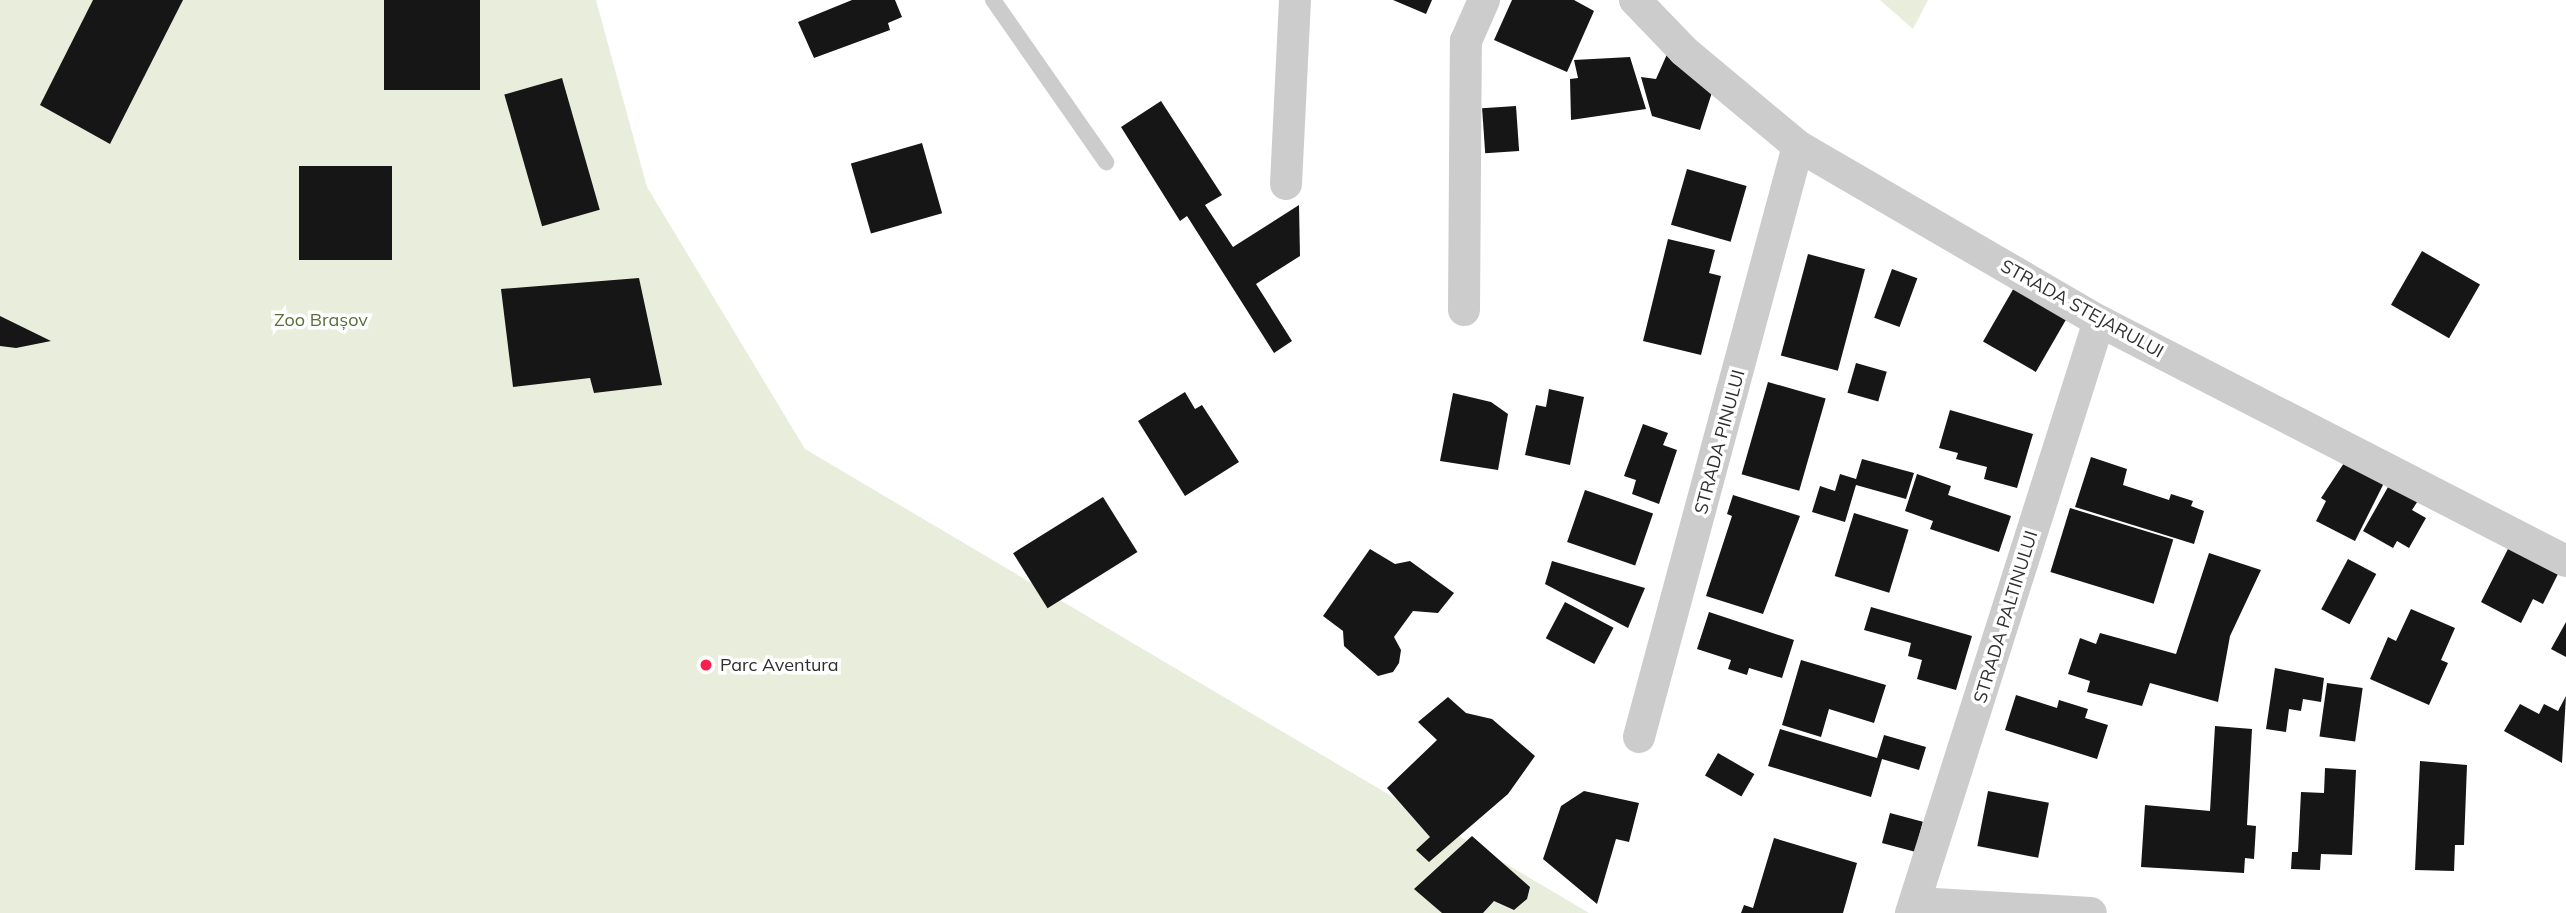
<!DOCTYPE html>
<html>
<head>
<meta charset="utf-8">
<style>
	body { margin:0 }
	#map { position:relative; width:2566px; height:913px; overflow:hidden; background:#fff; font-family:Mulish,sans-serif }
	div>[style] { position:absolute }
	.green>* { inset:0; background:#e8eedb }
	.building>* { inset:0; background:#161616; transform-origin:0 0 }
	.service>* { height:16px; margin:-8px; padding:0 8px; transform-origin:8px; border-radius:8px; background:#ccc }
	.minor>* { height:32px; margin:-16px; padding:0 16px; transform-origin:16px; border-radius:16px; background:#ccc }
	.dots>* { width:19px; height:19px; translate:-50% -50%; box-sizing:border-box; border:4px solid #fff; border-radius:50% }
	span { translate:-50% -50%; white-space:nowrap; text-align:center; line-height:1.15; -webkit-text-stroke:7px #fff; paint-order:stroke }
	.street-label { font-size:18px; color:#2f2f2f }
	.park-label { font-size:18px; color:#596f38 }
	.poi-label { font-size:18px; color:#2f2f2f }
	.left { translate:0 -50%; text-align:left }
</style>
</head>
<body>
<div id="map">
	<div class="green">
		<div style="clip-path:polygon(0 0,596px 0,647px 187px,805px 449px,1589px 913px,0 913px)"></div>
		<div style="clip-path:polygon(1880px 0,1928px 0,1913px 29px)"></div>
	</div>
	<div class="building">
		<div style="clip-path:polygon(93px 0,183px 0,110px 144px,40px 105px)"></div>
		<div style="left:384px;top:0;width:96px;height:90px"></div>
		<div style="clip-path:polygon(852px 0,895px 0,902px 17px,888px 23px,890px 30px,814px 58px,798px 22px)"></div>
		<div style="clip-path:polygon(1393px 0,1432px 0,1426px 14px)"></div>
		<div style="clip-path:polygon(1512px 0,1574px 0,1594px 11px,1567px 72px,1494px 40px)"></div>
		<div style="clip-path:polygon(1668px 52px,1715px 83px,1700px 130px,1652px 116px,1641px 77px,1656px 79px)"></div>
		<div style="clip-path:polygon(1630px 57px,1646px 109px,1571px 120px,1570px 79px,1578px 78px,1574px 60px)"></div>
		<div style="left:562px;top:78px;width:137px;height:60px;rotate:74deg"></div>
		<div style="clip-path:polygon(1161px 101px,1222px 195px,1205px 205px,1233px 247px,1299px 205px,1300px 256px,1256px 284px,1292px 341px,1274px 353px,1187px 216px,1180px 221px,1121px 127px)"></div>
		<div style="left:1516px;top:106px;width:45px;height:34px;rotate:86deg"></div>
		<div style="left:922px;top:143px;width:73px;height:74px;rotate:74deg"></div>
		<div style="left:299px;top:166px;width:93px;height:94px"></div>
		<div style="left:1687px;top:169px;width:62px;height:58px;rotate:16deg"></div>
		<div style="clip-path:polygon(1668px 239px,1715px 250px,1709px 273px,1721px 276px,1701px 355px,1643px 341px)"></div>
		<div style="left:2422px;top:251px;width:67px;height:62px;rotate:30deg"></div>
		<div style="left:1808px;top:254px;width:59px;height:105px;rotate:15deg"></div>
		<div style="left:1892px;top:269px;width:27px;height:52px;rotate:20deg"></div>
		<div style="clip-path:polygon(639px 278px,662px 385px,594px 393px,590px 378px,513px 387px,501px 289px)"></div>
		<div style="left:2015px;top:286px;width:61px;height:64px;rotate:30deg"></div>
		<div style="clip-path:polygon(0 316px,51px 341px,16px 348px,0 346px)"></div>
		<div style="left:1856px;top:363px;width:32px;height:31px;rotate:16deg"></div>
		<div style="left:1768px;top:382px;width:60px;height:96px;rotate:16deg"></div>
		<div style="clip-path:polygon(1549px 389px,1584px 397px,1570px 465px,1525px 455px,1536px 405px,1546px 407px)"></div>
		<div style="clip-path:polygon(1185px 392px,1195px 409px,1202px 405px,1239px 462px,1185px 496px,1138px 421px)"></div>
		<div style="clip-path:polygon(1453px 393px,1491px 402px,1508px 414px,1498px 470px,1440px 461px)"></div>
		<div style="clip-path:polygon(1950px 410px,2033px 434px,2017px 488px,1984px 479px,1987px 467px,1956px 459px,1958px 453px,1939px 448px)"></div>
		<div style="clip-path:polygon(1643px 424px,1668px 433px,1663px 445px,1677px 450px,1659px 504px,1632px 494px,1636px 480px,1624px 476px)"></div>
		<div style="clip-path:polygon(2091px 457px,2127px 469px,2123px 485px,2169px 500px,2171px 494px,2193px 501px,2191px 506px,2204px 511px,2194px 544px,2075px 507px)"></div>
		<div style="clip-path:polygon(2348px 457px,2387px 477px,2355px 541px,2316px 521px,2326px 501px,2321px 498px)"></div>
		<div style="clip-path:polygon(1862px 459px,1914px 473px,1906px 499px,1856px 485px,1845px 522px,1812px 512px,1820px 486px,1835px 491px,1840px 474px,1856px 479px)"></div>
		<div style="clip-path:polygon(1917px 474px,1951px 486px,1948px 495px,2011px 516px,1999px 552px,1930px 529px,1933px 521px,1905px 511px)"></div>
		<div style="clip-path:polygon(2392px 480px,2421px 496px,2412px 510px,2426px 518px,2409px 548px,2397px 541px,2393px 548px,2363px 531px)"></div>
		<div style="left:1585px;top:490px;width:72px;height:55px;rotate:19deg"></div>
		<div style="clip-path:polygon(1733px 495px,1800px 516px,1763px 614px,1706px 596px,1732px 516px,1727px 514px)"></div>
		<div style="left:1103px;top:497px;width:65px;height:106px;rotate:58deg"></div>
		<div style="left:2070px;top:508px;width:108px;height:67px;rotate:17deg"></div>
		<div style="left:1854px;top:513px;width:57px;height:66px;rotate:17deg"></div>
		<div style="clip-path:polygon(2510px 545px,2560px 570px,2543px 604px,2533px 599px,2521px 623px,2481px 602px)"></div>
		<div style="clip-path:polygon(1370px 549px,1395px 564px,1410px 561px,1454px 593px,1438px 613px,1413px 611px,1394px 637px,1401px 650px,1399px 663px,1393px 672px,1378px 676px,1344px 646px,1343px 631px,1323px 616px)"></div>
		<div style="clip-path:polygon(2209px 553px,2261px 570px,2230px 636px,2218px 702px,2150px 683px,2142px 706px,2087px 692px,2090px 681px,2068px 674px,2080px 638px,2096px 644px,2100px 633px,2176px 654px)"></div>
		<div style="left:2348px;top:559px;width:32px;height:57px;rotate:28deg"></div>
		<div style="clip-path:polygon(1552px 561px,1645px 588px,1628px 628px,1545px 584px)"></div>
		<div style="left:1565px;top:602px;width:55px;height:41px;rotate:28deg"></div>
		<div style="clip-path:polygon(1871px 607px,1972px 636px,1956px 690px,1917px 679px,1922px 660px,1908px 656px,1911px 643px,1864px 630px)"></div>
		<div style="clip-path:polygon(2411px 609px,2455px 628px,2441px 660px,2448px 663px,2429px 705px,2370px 679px,2388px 637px,2396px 641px)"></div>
		<div style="clip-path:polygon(1709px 612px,1794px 640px,1782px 678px,1749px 668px,1747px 675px,1728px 669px,1731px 660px,1697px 649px)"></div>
		<div style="clip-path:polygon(2566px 622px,2566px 657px,2551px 649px)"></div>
		<div style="clip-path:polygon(1801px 660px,1886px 685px,1874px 723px,1829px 709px,1821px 737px,1782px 725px)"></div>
		<div style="clip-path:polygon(2275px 668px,2324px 678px,2321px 702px,2303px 699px,2301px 711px,2289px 709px,2286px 732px,2266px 729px)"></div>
		<div style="left:2327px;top:683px;width:36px;height:54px;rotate:8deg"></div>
		<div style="clip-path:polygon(2016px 695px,2057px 708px,2059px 700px,2088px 709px,2085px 718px,2108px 725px,2097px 759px,2005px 730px)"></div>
		<div style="clip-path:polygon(2566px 696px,2562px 763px,2504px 731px,2520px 704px,2539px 714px,2544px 704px,2558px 711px)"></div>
		<div style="clip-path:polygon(1448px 697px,1466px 713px,1492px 719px,1535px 756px,1508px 794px,1429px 862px,1416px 850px,1430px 837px,1387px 788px,1437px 740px,1418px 722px)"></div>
		<div style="clip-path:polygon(2215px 726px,2252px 729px,2247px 825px,2256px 826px,2254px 859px,2245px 858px,2244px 873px,2141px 867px,2145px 805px,2210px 811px)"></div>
		<div style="clip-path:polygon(1780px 729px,1877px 758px,1884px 735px,1926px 747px,1919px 770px,1882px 759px,1871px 797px,1768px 766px)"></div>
		<div style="left:1718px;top:753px;width:42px;height:26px;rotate:30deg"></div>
		<div style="clip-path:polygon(2420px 761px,2467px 765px,2464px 845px,2455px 845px,2454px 871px,2415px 870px)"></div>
		<div style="clip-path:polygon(2325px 768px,2356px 770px,2352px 855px,2321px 854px,2320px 870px,2291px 869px,2292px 852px,2298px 852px,2301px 792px,2324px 793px)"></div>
		<div style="clip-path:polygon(1584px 791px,1639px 803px,1629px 842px,1616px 839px,1597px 904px,1543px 859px,1561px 806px)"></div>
		<div style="left:1988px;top:791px;width:62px;height:56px;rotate:11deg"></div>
		<div style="left:1890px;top:813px;width:34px;height:31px;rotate:15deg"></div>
		<div style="clip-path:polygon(1472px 836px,1530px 887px,1527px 899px,1514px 910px,1494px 901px,1483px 913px,1442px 913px,1414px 889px)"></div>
		<div style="clip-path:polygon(1774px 838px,1857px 863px,1843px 913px,1741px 913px,1744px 905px,1753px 908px)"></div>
	</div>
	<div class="service">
		<div style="left:993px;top:0;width:198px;rotate:55.1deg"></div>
	</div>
	<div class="minor">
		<div style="left:1635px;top:0;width:71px;rotate:46.1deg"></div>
		<div style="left:1684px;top:51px;width:148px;rotate:39.8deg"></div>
		<div style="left:1798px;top:146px;width:348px;rotate:30.2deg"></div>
		<div style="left:2099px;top:321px;width:525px;rotate:27.2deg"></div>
		<div style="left:1286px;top:184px;width:184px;rotate:-87.2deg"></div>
		<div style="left:1464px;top:310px;width:269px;rotate:-89.6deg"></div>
		<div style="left:1466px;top:41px;width:45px;rotate:-66.3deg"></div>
		<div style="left:1639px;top:737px;width:612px;rotate:-74.94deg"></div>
		<div style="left:1917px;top:903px;width:174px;rotate:3.3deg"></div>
		<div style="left:1911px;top:913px;width:621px;rotate:-72.38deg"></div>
	</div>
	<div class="dots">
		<div style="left:706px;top:665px;background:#f6214c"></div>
	</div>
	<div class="street-label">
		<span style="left:2082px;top:309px;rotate:29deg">STRADA STEJARULUI</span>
		<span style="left:1720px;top:442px;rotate:-75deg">STRADA PINULUI</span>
		<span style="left:2006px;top:617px;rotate:-73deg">STRADA PALTINULUI</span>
	</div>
	<div class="park-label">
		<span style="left:321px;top:320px">Zoo Brașov</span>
	</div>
	<div class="poi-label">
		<span class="left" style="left:720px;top:665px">Parc Aventura</span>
	</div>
</div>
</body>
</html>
